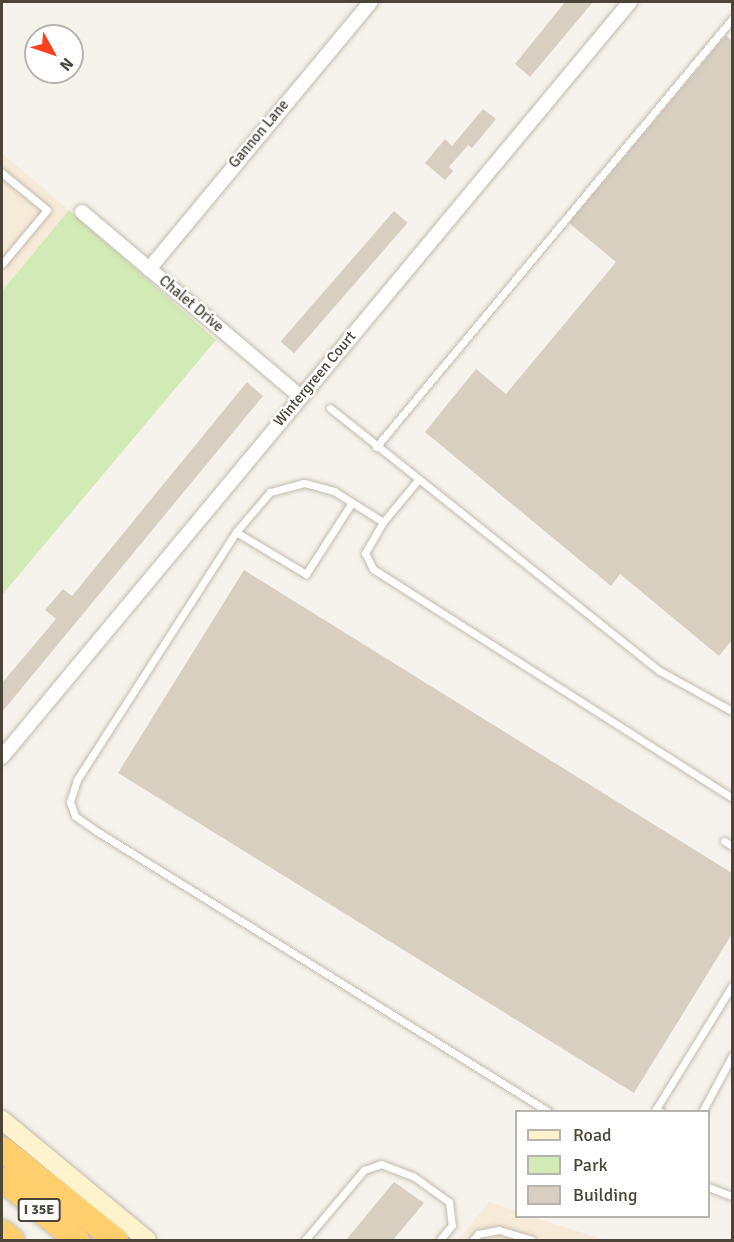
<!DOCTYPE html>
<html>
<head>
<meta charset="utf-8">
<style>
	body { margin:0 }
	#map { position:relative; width:734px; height:1242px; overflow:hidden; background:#f6f3ec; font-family:Signika,sans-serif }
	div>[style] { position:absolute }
	.commercial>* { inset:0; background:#f7ead8 }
	.green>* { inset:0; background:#d2eab5 }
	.building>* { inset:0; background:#d8cfc1; transform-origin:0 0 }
	.roads { filter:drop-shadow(0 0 2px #c2bbae) drop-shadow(0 0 2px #c2bbae) }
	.lane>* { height:7px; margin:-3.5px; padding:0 3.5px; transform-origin:3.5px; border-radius:3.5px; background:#fff }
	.street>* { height:14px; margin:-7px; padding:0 7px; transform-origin:7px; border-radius:7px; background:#fff }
	.secondary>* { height:18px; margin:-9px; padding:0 9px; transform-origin:9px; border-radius:9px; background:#fff3cd }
	.highway>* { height:24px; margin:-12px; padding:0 12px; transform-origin:12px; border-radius:12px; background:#ffcf6e }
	span { translate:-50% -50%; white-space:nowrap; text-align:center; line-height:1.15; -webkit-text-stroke:5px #fff; paint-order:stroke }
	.shield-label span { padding:2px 4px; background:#fff; border:2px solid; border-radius:4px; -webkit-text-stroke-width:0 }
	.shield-label { font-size:14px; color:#4b4439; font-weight:700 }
	.street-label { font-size:15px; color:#4b4439 }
	.frame { position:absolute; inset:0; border:3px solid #4b4439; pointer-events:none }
	.legend { position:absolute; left:515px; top:1110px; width:195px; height:108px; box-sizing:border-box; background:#fff; border:2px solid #b7b4b0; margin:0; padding:8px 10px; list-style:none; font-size:18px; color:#4b4439 }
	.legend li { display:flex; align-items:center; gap:12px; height:30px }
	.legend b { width:30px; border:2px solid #b7b4b0 }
	.north { position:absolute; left:24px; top:24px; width:60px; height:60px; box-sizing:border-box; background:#fff; border:2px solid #b7b4b0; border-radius:50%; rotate:130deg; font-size:16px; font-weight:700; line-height:24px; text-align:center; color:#4b4439 }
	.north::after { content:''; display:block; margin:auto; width:21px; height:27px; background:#fc3f1d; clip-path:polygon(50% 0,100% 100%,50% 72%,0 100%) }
</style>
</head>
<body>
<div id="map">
	<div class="commercial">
		<div style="clip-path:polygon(2px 153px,69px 210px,2px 291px)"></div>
		<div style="clip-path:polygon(489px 1202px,516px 1211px,516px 1216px,533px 1217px,605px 1240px,458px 1240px)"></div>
	</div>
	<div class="green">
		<div style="clip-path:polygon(69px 210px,216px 340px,2px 595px,2px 291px)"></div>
	</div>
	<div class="building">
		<div style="clip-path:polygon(565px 2px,593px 2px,530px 77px,515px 64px)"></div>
		<div style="clip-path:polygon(726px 35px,732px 41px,732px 640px,719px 656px,620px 574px,611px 586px,425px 432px,476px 369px,506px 394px,616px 262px,569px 223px)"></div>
		<div style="clip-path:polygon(483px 109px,496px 119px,472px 148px,468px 145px,449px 167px,453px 171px,445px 180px,425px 163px,445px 139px,452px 146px)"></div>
		<div style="left:394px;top:211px;width:18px;height:173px;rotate:41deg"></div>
		<div style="clip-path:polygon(247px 382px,263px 396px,2px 712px,2px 683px,56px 619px,45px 610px,63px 589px,72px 596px)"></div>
		<div style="clip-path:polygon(244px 570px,732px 873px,732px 934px,634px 1093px,118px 773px)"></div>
		<div style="clip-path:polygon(394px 1182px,424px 1203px,393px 1240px,346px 1240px)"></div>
	</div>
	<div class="roads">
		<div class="lane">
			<div style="left:2px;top:173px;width:58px;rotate:39.4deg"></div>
			<div style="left:47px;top:210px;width:70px;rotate:129.8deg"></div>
			<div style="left:330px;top:408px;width:422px;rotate:38.6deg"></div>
			<div style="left:660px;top:671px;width:82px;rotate:29.1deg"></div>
			<div style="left:376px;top:447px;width:557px;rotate:-50.25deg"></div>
			<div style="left:418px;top:480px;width:55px;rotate:129.8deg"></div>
			<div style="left:383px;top:522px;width:36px;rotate:120deg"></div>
			<div style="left:365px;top:553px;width:18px;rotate:63deg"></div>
			<div style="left:373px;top:569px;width:426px;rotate:32.5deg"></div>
			<div style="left:383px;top:522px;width:58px;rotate:-147.7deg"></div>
			<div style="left:334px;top:491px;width:31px;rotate:-165deg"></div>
			<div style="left:304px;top:483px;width:35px;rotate:165deg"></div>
			<div style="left:270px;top:492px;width:52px;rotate:130.4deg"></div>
			<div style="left:236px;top:532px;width:295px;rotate:122.7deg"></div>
			<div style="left:77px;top:780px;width:23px;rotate:108deg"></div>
			<div style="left:70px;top:802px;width:15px;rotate:70deg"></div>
			<div style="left:75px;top:816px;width:28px;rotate:35deg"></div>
			<div style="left:98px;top:832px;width:531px;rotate:31.83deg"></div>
			<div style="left:236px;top:532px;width:82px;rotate:31deg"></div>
			<div style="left:306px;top:574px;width:83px;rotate:-57.3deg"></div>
			<div style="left:724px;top:841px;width:9px;rotate:32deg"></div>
			<div style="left:661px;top:1112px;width:6px;rotate:-149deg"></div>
			<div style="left:656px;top:1109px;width:145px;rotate:-58.3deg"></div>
			<div style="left:702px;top:1112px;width:64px;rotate:-61.8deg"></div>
			<div style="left:708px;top:1187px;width:26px;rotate:21deg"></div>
			<div style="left:305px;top:1240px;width:92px;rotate:-49.9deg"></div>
			<div style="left:364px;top:1170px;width:18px;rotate:-19deg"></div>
			<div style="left:381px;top:1164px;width:34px;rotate:21deg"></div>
			<div style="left:413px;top:1176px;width:44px;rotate:35.8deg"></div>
			<div style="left:449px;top:1202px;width:23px;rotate:83deg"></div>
			<div style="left:452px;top:1225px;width:19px;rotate:129deg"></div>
			<div style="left:473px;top:1240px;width:8px;rotate:-50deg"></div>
			<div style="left:478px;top:1234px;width:21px;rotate:-11deg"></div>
			<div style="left:499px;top:1230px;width:34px;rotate:17deg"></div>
		</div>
		<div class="street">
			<div style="left:82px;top:212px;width:285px;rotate:40.2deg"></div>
			<div style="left:149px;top:269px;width:347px;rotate:-50.3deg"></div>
			<div style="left:2px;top:757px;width:982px;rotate:-50.25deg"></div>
		</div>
		<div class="secondary">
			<div style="left:2px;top:1120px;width:188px;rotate:39.6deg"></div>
		</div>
		<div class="highway">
			<div style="left:2px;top:1149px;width:146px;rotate:38.6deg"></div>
			<div style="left:2px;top:1179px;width:97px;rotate:39.1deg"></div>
			<div style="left:2px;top:1232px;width:13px;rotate:39deg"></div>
		</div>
	</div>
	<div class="shield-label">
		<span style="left:39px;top:1210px">I 35E</span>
	</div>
	<div class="street-label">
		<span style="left:259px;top:134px;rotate:-50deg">Gannon Lane</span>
		<span style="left:191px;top:304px;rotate:40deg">Chalet Drive</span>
		<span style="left:315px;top:379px;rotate:-50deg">Wintergreen Court</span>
	</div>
	<div class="frame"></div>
	<ul class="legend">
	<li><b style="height:8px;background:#fff3cd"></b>Road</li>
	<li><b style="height:16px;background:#d2eab5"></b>Park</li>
	<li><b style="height:16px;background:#d8cfc1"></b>Building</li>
	</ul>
	<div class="north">N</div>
</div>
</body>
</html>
